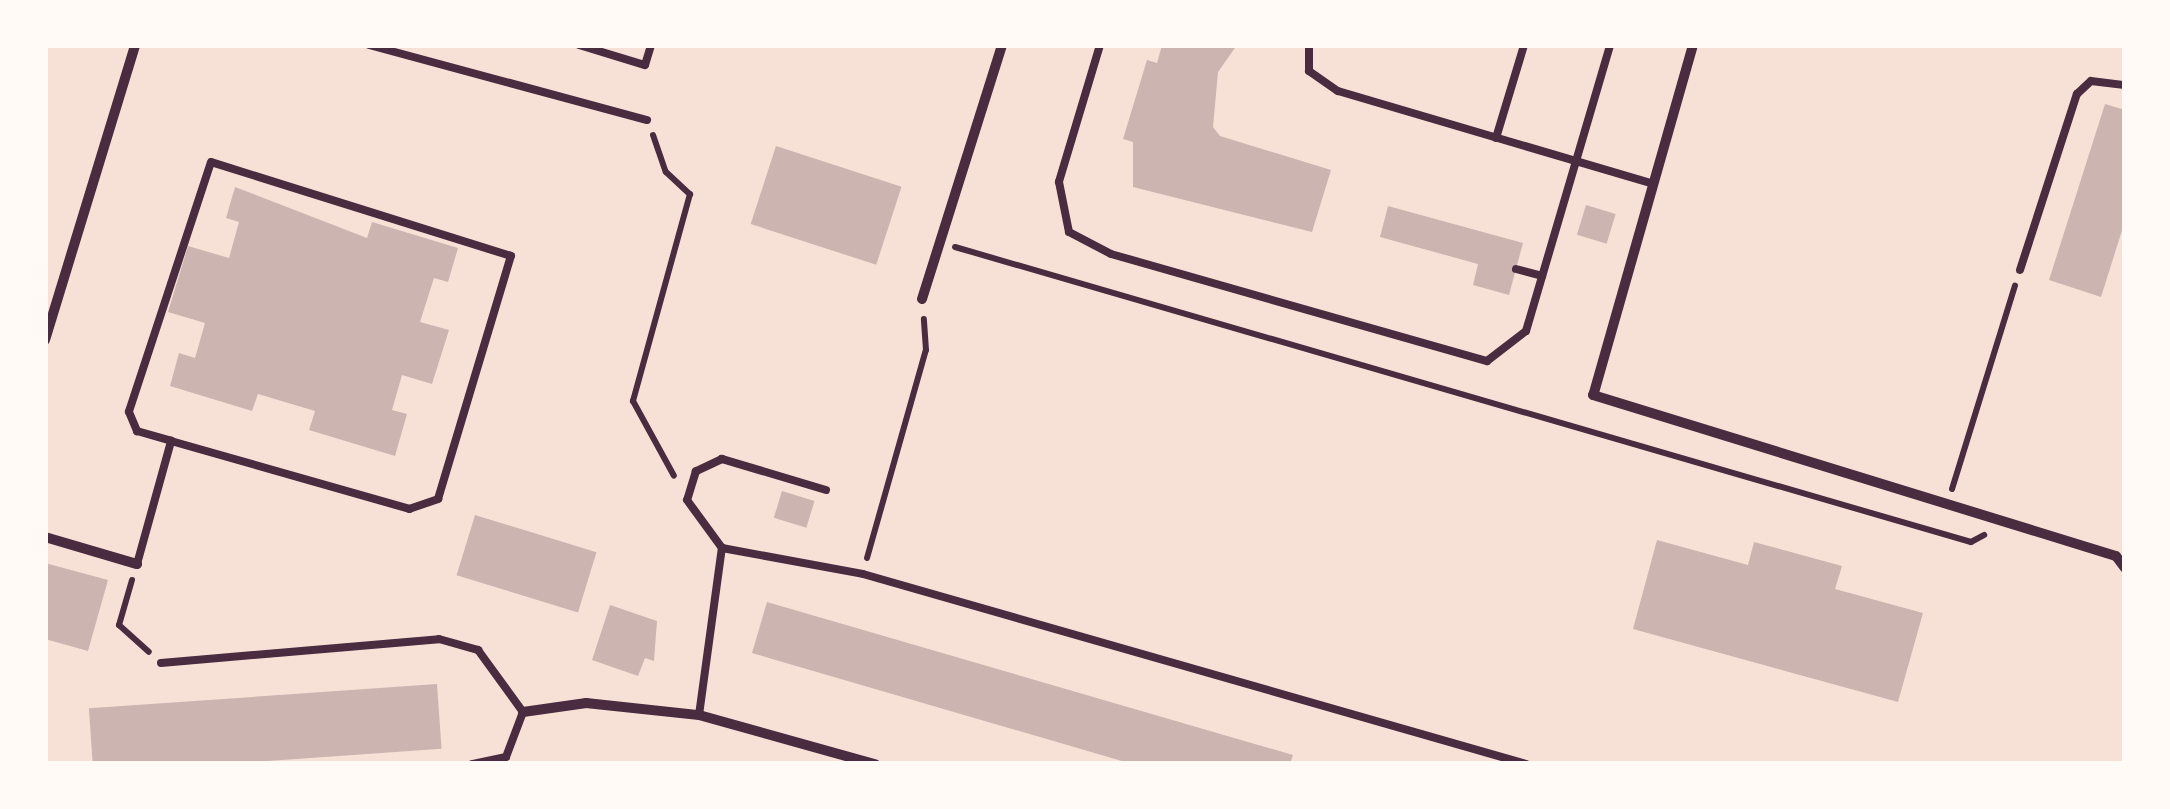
<!DOCTYPE html>
<html>
<head>
<meta charset="utf-8">
<style>
	body { margin:0 }
	#map { position:relative; width:2170px; height:809px; overflow:hidden; background:#f7e1d7; font-family:"Exo 2",sans-serif }
	div>[style] { position:absolute }
	.building>* { inset:0; background:#ccb4b1; transform-origin:0 0 }
	.path>* { height:6px; margin:-3px; padding:0 3px; transform-origin:3px; border-radius:3px; background:#4a2c40 }
	.service>* { height:8px; margin:-4px; padding:0 4px; transform-origin:4px; border-radius:4px; background:#4a2c40 }
	.minor>* { height:10px; margin:-5px; padding:0 5px; transform-origin:5px; border-radius:5px; background:#4a2c40 }
	span { translate:-50% -50%; white-space:nowrap; text-align:center; line-height:1.15; -webkit-text-stroke:10px #fffaf5; paint-order:stroke }
	.frame { position:absolute; inset:0; border:48px solid #fffaf5; pointer-events:none }
</style>
</head>
<body>
<div id="map">
	<div class="building">
		<div style="clip-path:polygon(1162px 45px,1237px 45px,1218px 72px,1213px 127px,1220px 136px,1331px 170px,1312px 232px,1133px 187px,1133px 142px,1123px 139px,1147px 60px,1157px 63px)"></div>
		<div style="clip-path:polygon(2105px 104px,2125px 110px,2125px 221px,2101px 297px,2049px 280px)"></div>
		<div style="left:776px;top:146px;width:132px;height:82px;rotate:18deg"></div>
		<div style="clip-path:polygon(235px 187px,367px 238px,372px 222px,458px 248px,448px 282px,434px 278px,420px 322px,449px 330px,432px 384px,402px 375px,392px 410px,407px 414px,395px 456px,309px 430px,315px 411px,258px 394px,252px 411px,170px 386px,179px 353px,195px 358px,205px 323px,168px 312px,188px 246px,229px 258px,239px 222px,226px 218px)"></div>
		<div style="left:1586px;top:205px;width:31px;height:31px;rotate:17deg"></div>
		<div style="clip-path:polygon(1388px 206px,1523px 243px,1509px 295px,1473px 285px,1478px 264px,1380px 237px)"></div>
		<div style="left:782px;top:491px;width:34px;height:28px;rotate:17deg"></div>
		<div style="left:475px;top:515px;width:127px;height:63px;rotate:17deg"></div>
		<div style="clip-path:polygon(1657px 540px,1748px 565px,1754px 542px,1842px 566px,1835px 589px,1923px 613px,1898px 702px,1633px 629px)"></div>
		<div style="clip-path:polygon(45px 563px,108px 580px,88px 651px,45px 639px)"></div>
		<div style="clip-path:polygon(767px 602px,1293px 755px,1290px 764px,1132px 764px,752px 653px)"></div>
		<div style="clip-path:polygon(610px 605px,657px 621px,654px 661px,645px 658px,638px 676px,592px 660px)"></div>
		<div style="left:437px;top:684px;width:65px;height:349px;rotate:86deg"></div>
	</div>
	<div class="path">
		<div style="left:653px;top:135px;width:39px;rotate:71deg"></div>
		<div style="left:666px;top:172px;width:33px;rotate:43deg"></div>
		<div style="left:690px;top:194px;width:215px;rotate:105.4deg"></div>
		<div style="left:633px;top:401px;width:85px;rotate:61.3deg"></div>
		<div style="left:955px;top:247px;width:1058px;rotate:16.19deg"></div>
		<div style="left:1971px;top:542px;width:15px;rotate:-28deg"></div>
		<div style="left:1952px;top:489px;width:213px;rotate:-72.8deg"></div>
		<div style="left:867px;top:558px;width:216px;rotate:-74.2deg"></div>
		<div style="left:926px;top:350px;width:31px;rotate:-94deg"></div>
		<div style="left:132px;top:580px;width:47px;rotate:106.1deg"></div>
		<div style="left:119px;top:625px;width:40px;rotate:42deg"></div>
	</div>
	<div class="service">
		<div style="left:369px;top:45px;width:288px;rotate:15.1deg"></div>
		<div style="left:579px;top:45px;width:69px;rotate:16.9deg"></div>
		<div style="left:645px;top:65px;width:21px;rotate:-73deg"></div>
		<div style="left:1100px;top:45px;width:143px;rotate:106.7deg"></div>
		<div style="left:1059px;top:182px;width:51px;rotate:78.7deg"></div>
		<div style="left:1069px;top:232px;width:47px;rotate:27.6deg"></div>
		<div style="left:1111px;top:254px;width:391px;rotate:15.9deg"></div>
		<div style="left:1487px;top:361px;width:49px;rotate:-37.6deg"></div>
		<div style="left:1526px;top:331px;width:298px;rotate:-73.6deg"></div>
		<div style="left:1309px;top:45px;width:26px;rotate:90deg"></div>
		<div style="left:1309px;top:71px;width:35px;rotate:35deg"></div>
		<div style="left:1338px;top:91px;width:328px;rotate:16.4deg"></div>
		<div style="left:1496px;top:138px;width:97px;rotate:-73.2deg"></div>
		<div style="left:1516px;top:269px;width:27px;rotate:15deg"></div>
		<div style="left:2020px;top:270px;width:185px;rotate:-72.1deg"></div>
		<div style="left:2077px;top:94px;width:19px;rotate:-43deg"></div>
		<div style="left:2091px;top:81px;width:34px;rotate:7deg"></div>
		<div style="left:826px;top:490px;width:109px;rotate:-163.4deg"></div>
		<div style="left:722px;top:459px;width:29px;rotate:155deg"></div>
		<div style="left:696px;top:471px;width:30px;rotate:107deg"></div>
		<div style="left:687px;top:500px;width:59px;rotate:53.9deg"></div>
		<div style="left:722px;top:548px;width:143px;rotate:10.4deg"></div>
		<div style="left:863px;top:574px;width:690px;rotate:15.99deg"></div>
		<div style="left:137px;top:564px;width:128px;rotate:-74.5deg"></div>
		<div style="left:171px;top:441px;width:248px;rotate:15.9deg"></div>
		<div style="left:409px;top:509px;width:31px;rotate:-19deg"></div>
		<div style="left:438px;top:499px;width:254px;rotate:-73.3deg"></div>
		<div style="left:511px;top:256px;width:314px;rotate:-162.6deg"></div>
		<div style="left:211px;top:162px;width:263px;rotate:108.2deg"></div>
		<div style="left:129px;top:412px;width:21px;rotate:67deg"></div>
		<div style="left:137px;top:431px;width:35px;rotate:16deg"></div>
		<div style="left:161px;top:663px;width:279px;rotate:-4.9deg"></div>
		<div style="left:439px;top:639px;width:41px;rotate:15.8deg"></div>
		<div style="left:478px;top:650px;width:77px;rotate:54deg"></div>
		<div style="left:523px;top:712px;width:48px;rotate:110.7deg"></div>
		<div style="left:506px;top:757px;width:35px;rotate:168deg"></div>
		<div style="left:699px;top:715px;width:169px;rotate:-82.2deg"></div>
	</div>
	<div class="minor">
		<div style="left:1693px;top:45px;width:364px;rotate:105.9deg"></div>
		<div style="left:1593px;top:395px;width:547px;rotate:17.11deg"></div>
		<div style="left:2116px;top:556px;width:15px;rotate:53deg"></div>
		<div style="left:922px;top:299px;width:266px;rotate:-72.5deg"></div>
		<div style="left:45px;top:340px;width:308px;rotate:-73deg"></div>
		<div style="left:45px;top:537px;width:96px;rotate:16.4deg"></div>
		<div style="left:523px;top:712px;width:64px;rotate:-8.1deg"></div>
		<div style="left:586px;top:703px;width:114px;rotate:6.1deg"></div>
		<div style="left:699px;top:715px;width:183px;rotate:15.6deg"></div>
	</div>
	<div class="frame"></div>
</div>
</body>
</html>
